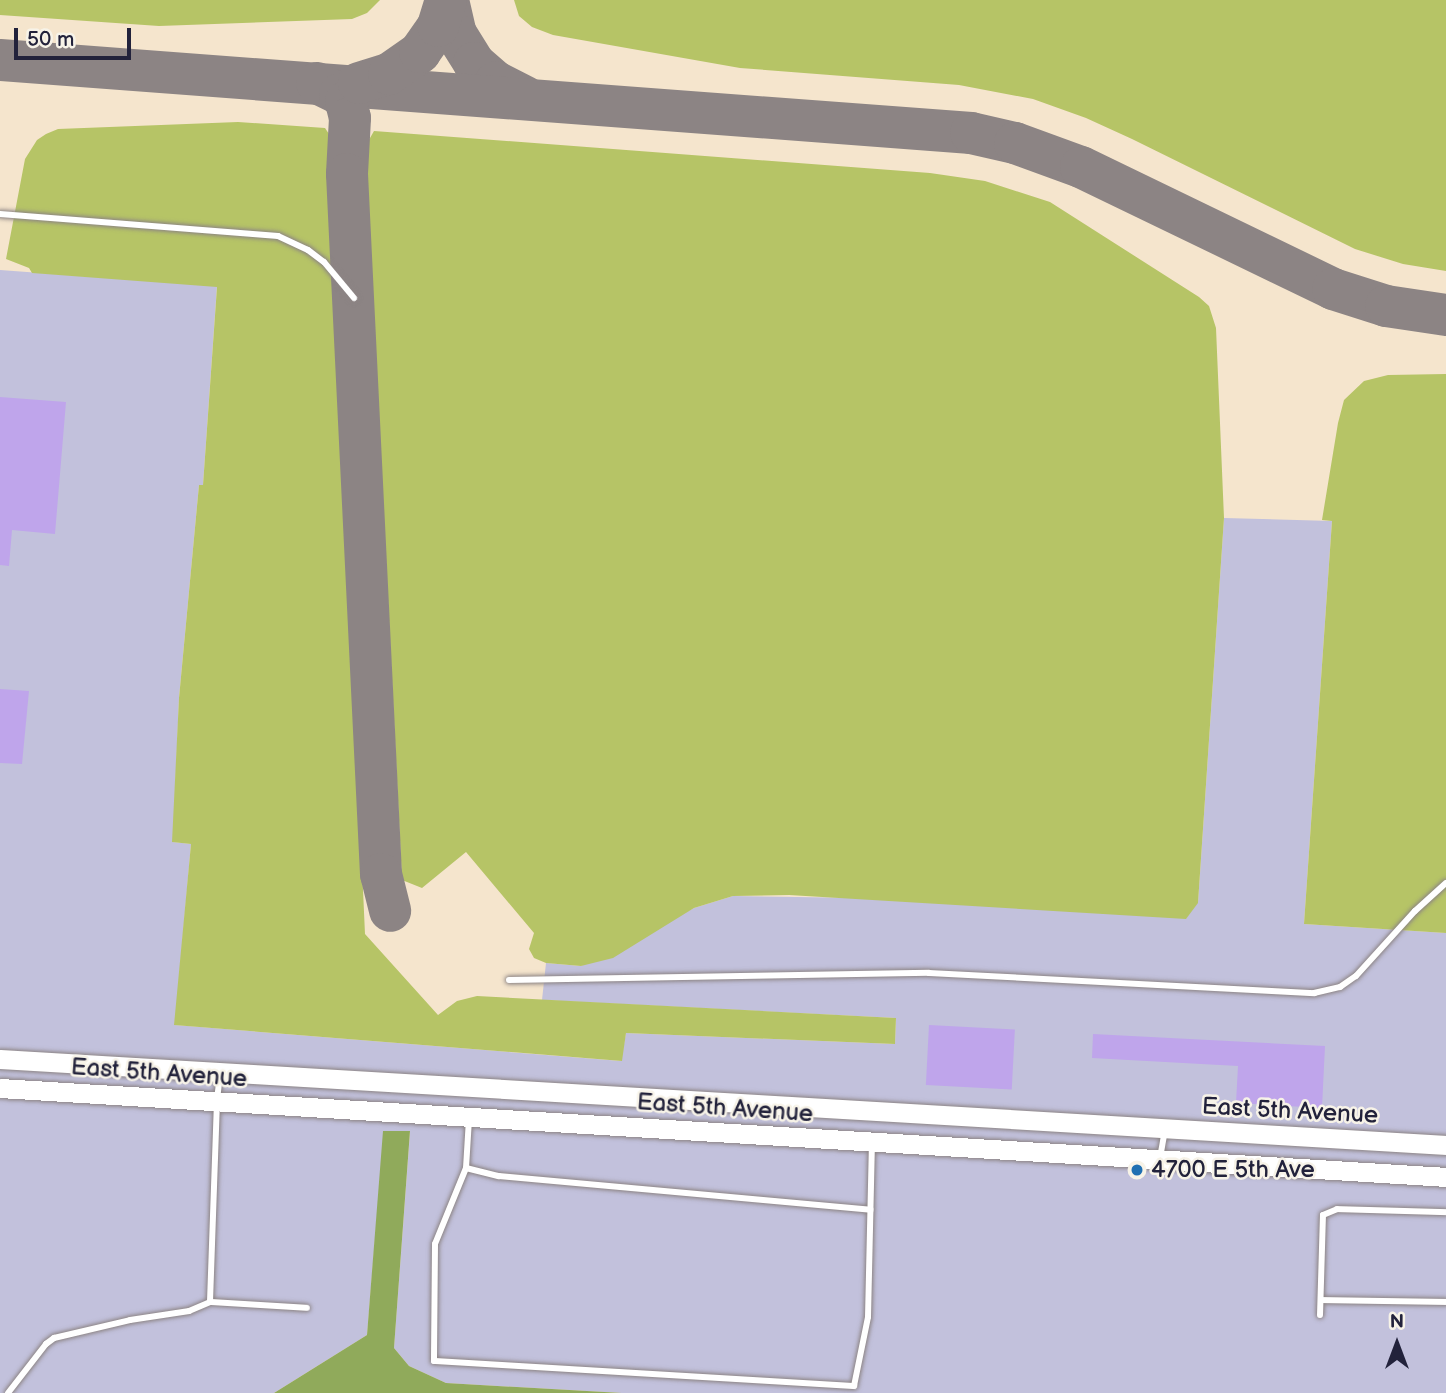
<!DOCTYPE html>
<html>
<head>
<meta charset="utf-8">
<style>
	body { margin:0 }
	#map { position:relative; width:1446px; height:1393px; overflow:hidden; background:#f5e5cd; font-family:"Balsamiq Sans",sans-serif }
	div>[style] { position:absolute }
	.industrial>* { inset:0; background:#c2c1dc }
	.green>* { inset:0; background:#b6c466 }
	.forest>* { inset:0; background:#90aa5b }
	.taxiway>* { height:42px; margin:-21px; padding:0 21px; transform-origin:21px; border-radius:21px; background:#8c8484 }
	.building>* { inset:0; background:#bfa5eb; transform-origin:0 0 }
	.roads { filter:drop-shadow(0 0 2px #8c8484) drop-shadow(0 0 2px #8c8484) }
	.lane>* { height:6px; margin:-3px; padding:0 3px; transform-origin:3px; border-radius:3px; background:#fff }
	.primary>* { height:19px; margin:-9.5px; padding:0 9.5px; transform-origin:9.5px; border-radius:9.5px; background:#fff }
	.dots>* { width:19px; height:19px; translate:-50% -50%; box-sizing:border-box; border:4px solid #f7f3e8; border-radius:50% }
	span { translate:-50% -50%; white-space:nowrap; text-align:center; line-height:1.15; -webkit-text-stroke:5px #f7f3e8; paint-order:stroke }
	.street-label { font-size:24px; color:#22223b }
	.poi-label { font-size:24px; color:#22223b }
	.left { translate:0 -50%; text-align:left }
	.north { position:absolute; left:1362px; top:1309px; width:70px; height:70px; -webkit-text-stroke:5px #f7f3e8; paint-order:stroke; rotate:0deg; font-size:19px; font-weight:700; line-height:28px; text-align:center; color:#22223b }
	.north::after { content:''; display:block; margin:auto; width:24px; height:32px; background:#22223b; clip-path:polygon(50% 0,100% 100%,50% 72%,0 100%) }
	.scale { position:absolute; left:14px; top:28px; width:117px; height:32px; box-sizing:border-box; border:4px solid #22223b; border-top:0; padding-left:9px; font-size:21px; line-height:24px; white-space:nowrap; color:#22223b; -webkit-text-stroke:5px #f7f3e8; paint-order:stroke }
</style>
</head>
<body>
<div id="map">
	<div class="industrial">
		<div style="clip-path:polygon(0 270px,217px 286px,203px 485px,199px 485px,179px 698px,173px 842px,191px 844px,175px 1025px,621px 1061px,626px 1033px,895px 1044px,896px 1018px,542px 1000px,546px 963px,581px 966px,694px 908px,733px 896px,1198px 903px,1224px 518px,1332px 521px,1304px 924px,1446px 933px,1446px 1393px,622px 1393px,446px 1383px,409px 1366px,394px 1348px,410px 1132px,384px 1131px,367px 1335px,274px 1393px,0 1393px)"></div>
	</div>
	<div class="green">
		<div style="clip-path:polygon(0 0,380px 0,367px 13px,352px 19px,159px 26px,0 15px)"></div>
		<div style="clip-path:polygon(514px 0,1446px 0,1446px 271px,1403px 264px,1355px 249px,1132px 139px,1086px 118px,1033px 99px,959px 85px,740px 68px,553px 35px,532px 27px,519px 16px)"></div>
		<div style="clip-path:polygon(238px 122px,325px 128px,329px 134px,365px 934px,438px 1015px,457px 1001px,477px 996px,896px 1018px,895px 1044px,626px 1033px,622px 1061px,174px 1025px,191px 844px,172px 842px,179px 698px,199px 485px,203px 485px,217px 287px,32px 273px,29px 268px,6px 259px,25px 159px,37px 140px,46px 134px,58px 129px)"></div>
		<div style="clip-path:polygon(374px 131px,930px 173px,985px 181px,1050px 202px,1199px 297px,1209px 306px,1216px 328px,1224px 518px,1198px 903px,1186px 919px,789px 895px,733px 896px,694px 908px,613px 958px,581px 966px,546px 963px,534px 958px,529px 949px,534px 933px,466px 852px,422px 888px,402px 880px,368px 201px,366px 145px)"></div>
		<div style="clip-path:polygon(1446px 374px,1446px 933px,1304px 924px,1332px 521px,1322px 520px,1338px 423px,1344px 400px,1364px 381px,1388px 375px)"></div>
	</div>
	<div class="forest">
		<div style="clip-path:polygon(383px 1131px,410px 1131px,394px 1348px,409px 1366px,446px 1383px,622px 1393px,274px 1393px,367px 1335px)"></div>
	</div>
	<div class="taxiway">
		<div style="left:448px;top:0;width:35px;rotate:77deg"></div>
		<div style="left:456px;top:34px;width:34px;rotate:58deg"></div>
		<div style="left:474px;top:63px;width:29px;rotate:41deg"></div>
		<div style="left:496px;top:82px;width:33px;rotate:27deg"></div>
		<div style="left:0;top:60px;width:974px;rotate:4.3deg"></div>
		<div style="left:971px;top:133px;width:45px;rotate:12.8deg"></div>
		<div style="left:1015px;top:143px;width:70px;rotate:20deg"></div>
		<div style="left:1081px;top:167px;width:280px;rotate:25.8deg"></div>
		<div style="left:1333px;top:289px;width:56px;rotate:17.8deg"></div>
		<div style="left:1386px;top:306px;width:61px;rotate:8.5deg"></div>
		<div style="left:317px;top:83px;width:25px;rotate:26deg"></div>
		<div style="left:340px;top:94px;width:10px;rotate:53deg"></div>
		<div style="left:346px;top:102px;width:16px;rotate:76deg"></div>
		<div style="left:350px;top:118px;width:56px;rotate:93.1deg"></div>
		<div style="left:347px;top:174px;width:701px;rotate:87.22deg"></div>
		<div style="left:381px;top:874px;width:38px;rotate:76deg"></div>
		<div style="left:359px;top:83px;width:31px;rotate:-17deg"></div>
		<div style="left:389px;top:74px;width:38px;rotate:-35deg"></div>
		<div style="left:420px;top:52px;width:32px;rotate:-55deg"></div>
		<div style="left:438px;top:26px;width:27px;rotate:-73deg"></div>
	</div>
	<div class="building">
		<div style="clip-path:polygon(0 397px,66px 402px,55px 534px,12px 530px,9px 566px,0 565px)"></div>
		<div style="clip-path:polygon(0 689px,29px 691px,22px 764px,0 763px)"></div>
		<div style="left:929px;top:1025px;width:86px;height:60px;rotate:3deg"></div>
		<div style="clip-path:polygon(1093px 1034px,1325px 1046px,1322px 1108px,1236px 1103px,1238px 1066px,1092px 1058px)"></div>
	</div>
	<div class="roads">
		<div class="lane">
			<div style="left:0;top:214px;width:279px;rotate:4.5deg"></div>
			<div style="left:278px;top:236px;width:33px;rotate:25deg"></div>
			<div style="left:308px;top:250px;width:20px;rotate:37deg"></div>
			<div style="left:324px;top:262px;width:47px;rotate:50.2deg"></div>
			<div style="left:509px;top:980px;width:420px;rotate:-1deg"></div>
			<div style="left:929px;top:973px;width:386px;rotate:3deg"></div>
			<div style="left:1314px;top:993px;width:27px;rotate:-13deg"></div>
			<div style="left:1340px;top:987px;width:19px;rotate:-35deg"></div>
			<div style="left:1356px;top:976px;width:88px;rotate:-47.8deg"></div>
			<div style="left:1415px;top:911px;width:42px;rotate:-42.1deg"></div>
			<div style="left:220px;top:1075px;width:26px;rotate:97deg"></div>
			<div style="left:217px;top:1101px;width:201px;rotate:92deg"></div>
			<div style="left:210px;top:1302px;width:97px;rotate:3.5deg"></div>
			<div style="left:469px;top:1119px;width:49px;rotate:93.5deg"></div>
			<div style="left:466px;top:1168px;width:82px;rotate:112.2deg"></div>
			<div style="left:435px;top:1244px;width:117px;rotate:90.5deg"></div>
			<div style="left:434px;top:1361px;width:421px;rotate:3.4deg"></div>
			<div style="left:854px;top:1386px;width:70px;rotate:-78.5deg"></div>
			<div style="left:868px;top:1317px;width:174px;rotate:-88.7deg"></div>
			<div style="left:1160px;top:1158px;width:27px;rotate:-80deg"></div>
			<div style="left:466px;top:1168px;width:34px;rotate:14deg"></div>
			<div style="left:499px;top:1176px;width:373px;rotate:5.2deg"></div>
			<div style="left:1321px;top:1300px;width:125px;rotate:0.9deg"></div>
			<div style="left:1320px;top:1315px;width:100px;rotate:-88.3deg"></div>
			<div style="left:1323px;top:1215px;width:15px;rotate:-23deg"></div>
			<div style="left:1337px;top:1209px;width:109px;rotate:1.6deg"></div>
			<div style="left:8px;top:1393px;width:62px;rotate:-52.2deg"></div>
			<div style="left:46px;top:1344px;width:10px;rotate:-37deg"></div>
			<div style="left:54px;top:1338px;width:78px;rotate:-13.3deg"></div>
			<div style="left:130px;top:1320px;width:60px;rotate:-8.7deg"></div>
			<div style="left:189px;top:1311px;width:23px;rotate:-23deg"></div>
		</div>
		<div class="primary">
			<div style="left:0;top:1059px;width:1449px;rotate:3.4deg"></div>
			<div style="left:0;top:1088px;width:1449px;rotate:3.52deg"></div>
		</div>
	</div>
	<div class="dots">
		<div style="left:1137px;top:1170px;background:#1f6fb2"></div>
	</div>
	<div class="street-label">
		<span style="left:159px;top:1073px;rotate:4deg">East 5th Avenue</span>
		<span style="left:725px;top:1108px;rotate:4deg">East 5th Avenue</span>
		<span style="left:1290px;top:1111px;rotate:3deg">East 5th Avenue</span>
	</div>
	<div class="poi-label">
		<span class="left" style="left:1151px;top:1170px">4700 E 5th Ave</span>
	</div>
	<div class="north">N</div>
	<div class="scale">50 m</div>
</div>
</body>
</html>
